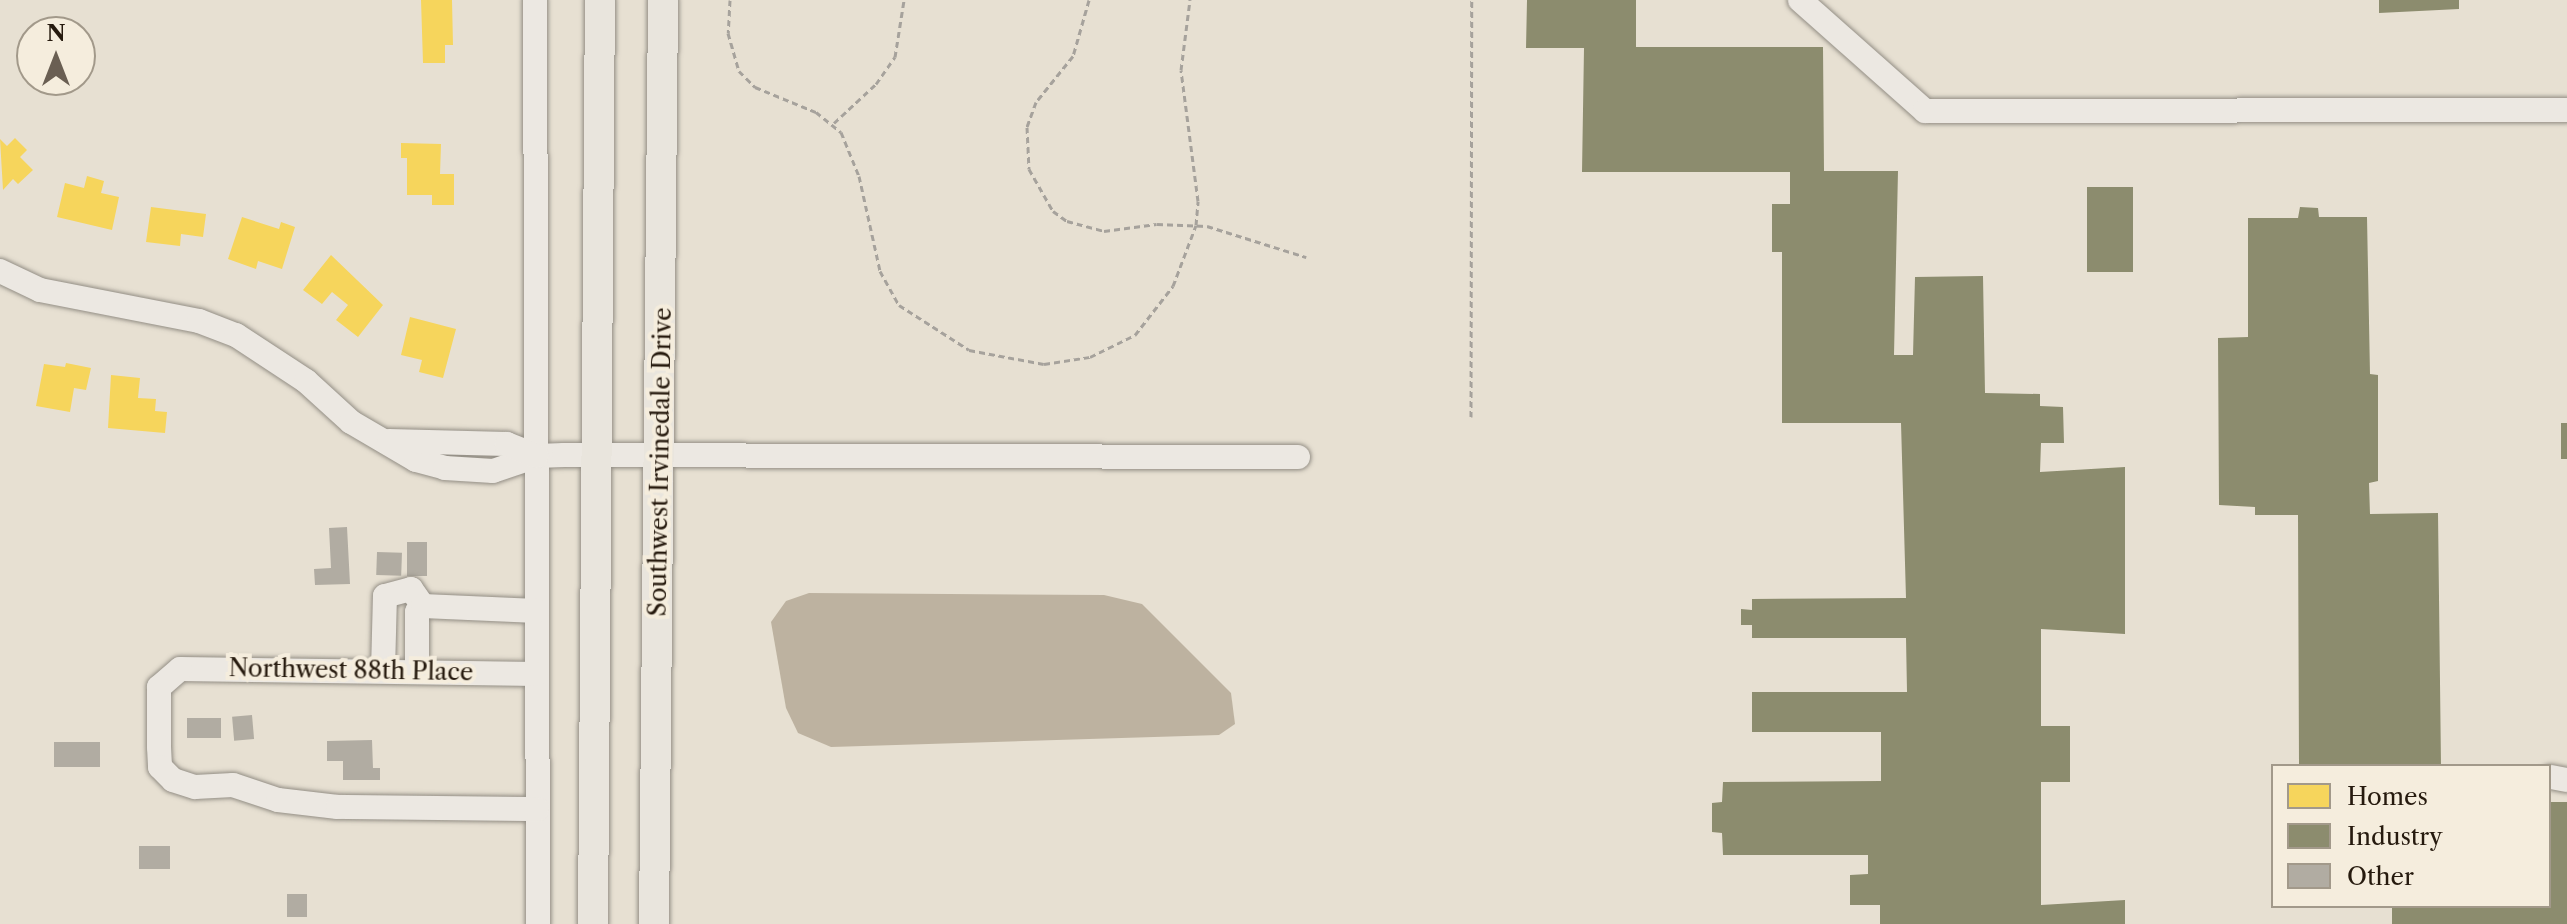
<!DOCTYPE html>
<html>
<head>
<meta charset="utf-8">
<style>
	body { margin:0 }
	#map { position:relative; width:2567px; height:924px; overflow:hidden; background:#e7e0d2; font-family:"Libre Caslon Text",serif }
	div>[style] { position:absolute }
	.water>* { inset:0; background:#bdb2a0 }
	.homes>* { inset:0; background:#f6d55c }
	.industry>* { inset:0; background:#8c8c6e; transform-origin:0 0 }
	.building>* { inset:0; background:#b1aca2; transform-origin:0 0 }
	.path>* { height:3px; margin-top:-1.5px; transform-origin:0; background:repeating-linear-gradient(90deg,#a6a29c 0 6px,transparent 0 10px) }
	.roads { filter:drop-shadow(0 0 2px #938e85) drop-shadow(0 0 2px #938e85) }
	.minor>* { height:24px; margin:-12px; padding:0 12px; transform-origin:12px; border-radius:12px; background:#ece8e2 }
	.major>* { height:30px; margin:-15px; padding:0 15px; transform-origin:15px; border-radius:15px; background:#e9e5dd }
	span { translate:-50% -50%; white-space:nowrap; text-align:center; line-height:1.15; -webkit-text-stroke:8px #f5eddd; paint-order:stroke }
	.street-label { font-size:24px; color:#261a0e }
	.legend { position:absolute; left:2271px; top:764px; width:280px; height:144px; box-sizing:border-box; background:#f5eddd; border:2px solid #a2998a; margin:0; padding:10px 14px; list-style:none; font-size:24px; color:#261a0e }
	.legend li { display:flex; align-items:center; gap:16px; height:40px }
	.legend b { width:40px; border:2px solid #a2998a }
	.north { position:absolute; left:16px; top:16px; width:80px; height:80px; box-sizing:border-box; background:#f5eddd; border:2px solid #a2998a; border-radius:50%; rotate:0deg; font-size:22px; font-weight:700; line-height:32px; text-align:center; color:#261a0e }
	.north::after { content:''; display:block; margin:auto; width:28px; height:36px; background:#6a5f53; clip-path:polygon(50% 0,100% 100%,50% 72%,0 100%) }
</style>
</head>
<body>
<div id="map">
	<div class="water">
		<div style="clip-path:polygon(809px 593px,1104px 595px,1142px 604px,1231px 693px,1235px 724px,1219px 735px,831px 747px,798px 733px,786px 708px,771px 622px,786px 601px)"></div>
	</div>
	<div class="homes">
		<div style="clip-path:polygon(421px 0,452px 0,453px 45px,445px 45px,445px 63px,423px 63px)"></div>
		<div style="clip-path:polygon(15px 138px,27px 150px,20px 157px,33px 170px,18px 184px,13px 179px,3px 190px,0 139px,7px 146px)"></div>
		<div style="clip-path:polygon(401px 143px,441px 144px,440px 174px,454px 174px,454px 205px,432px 205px,432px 195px,407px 195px,407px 158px,401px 158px)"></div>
		<div style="clip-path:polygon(87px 176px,104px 181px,101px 193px,119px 197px,112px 230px,57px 217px,65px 183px,84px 188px)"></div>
		<div style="clip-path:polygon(151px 207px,206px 214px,203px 237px,181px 234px,180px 246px,146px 242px)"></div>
		<div style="clip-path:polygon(242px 217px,279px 229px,281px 222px,295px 227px,282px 269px,258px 261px,256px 269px,228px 259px)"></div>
		<div style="clip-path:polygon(331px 255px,383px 305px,358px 337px,336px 320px,348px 305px,332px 292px,322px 304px,303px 290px)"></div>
		<div style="clip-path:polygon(410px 317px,456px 329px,443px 378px,419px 372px,422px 360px,401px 355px)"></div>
		<div style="clip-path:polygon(66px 363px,91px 368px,86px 390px,74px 388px,70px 412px,36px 406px,44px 364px,65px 367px)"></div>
		<div style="clip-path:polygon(111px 375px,140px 378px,138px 398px,156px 399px,155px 411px,167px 412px,165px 433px,108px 428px)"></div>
	</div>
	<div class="industry">
		<div style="clip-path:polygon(1527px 0,1636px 0,1636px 47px,1823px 47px,1824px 171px,1898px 171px,1894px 355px,1913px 355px,1915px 277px,1983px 276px,1985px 393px,2040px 394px,2040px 406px,2063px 407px,2064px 443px,2041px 443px,2040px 472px,2125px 467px,2125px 634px,2041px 629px,2041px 726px,2070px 726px,2070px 782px,2041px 782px,2041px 905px,2125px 900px,2125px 924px,1880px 924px,1880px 905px,1850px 905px,1850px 875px,1868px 874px,1868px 855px,1723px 855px,1722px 833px,1712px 832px,1712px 803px,1722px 802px,1723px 782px,1881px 781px,1881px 732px,1752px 732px,1752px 692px,1907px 692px,1906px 638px,1752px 638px,1752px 625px,1741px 625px,1741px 609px,1752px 610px,1752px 599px,1906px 598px,1901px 423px,1782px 423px,1782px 252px,1772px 252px,1772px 204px,1790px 204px,1790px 172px,1582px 172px,1584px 48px,1526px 48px)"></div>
		<div style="clip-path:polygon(2379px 0,2459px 0,2459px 9px,2379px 13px)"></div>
		<div style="left:2087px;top:187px;width:46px;height:85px"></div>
		<div style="clip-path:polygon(2300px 207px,2318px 208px,2319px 217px,2367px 217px,2370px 374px,2378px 375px,2378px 481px,2369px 483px,2370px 514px,2438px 513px,2441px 766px,2299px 766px,2298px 515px,2255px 515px,2255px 507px,2219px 505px,2218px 338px,2248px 337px,2248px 218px,2298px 218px)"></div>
		<div style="left:2561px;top:423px;width:6px;height:36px"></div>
		<div style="clip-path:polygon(2549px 802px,2567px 802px,2567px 924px,2392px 924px,2392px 906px,2549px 906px)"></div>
	</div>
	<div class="building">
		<div style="clip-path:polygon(347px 527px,350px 584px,315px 585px,314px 569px,331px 568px,329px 528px)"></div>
		<div style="left:407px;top:542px;width:20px;height:34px"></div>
		<div style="left:377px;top:552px;width:25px;height:23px;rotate:2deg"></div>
		<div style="left:252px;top:715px;width:24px;height:20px;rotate:85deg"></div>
		<div style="left:221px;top:718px;width:20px;height:34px;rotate:90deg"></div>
		<div style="clip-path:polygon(372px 740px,373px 768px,380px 768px,380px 780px,343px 780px,343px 761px,327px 761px,327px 741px)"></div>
		<div style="left:54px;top:742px;width:46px;height:25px"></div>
		<div style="left:170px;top:846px;width:23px;height:31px;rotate:90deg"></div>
		<div style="left:287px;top:894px;width:20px;height:23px"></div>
	</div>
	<div class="path">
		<div style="left:730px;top:0;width:33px;rotate:93deg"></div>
		<div style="left:728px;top:33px;width:40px;rotate:74deg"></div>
		<div style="left:739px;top:71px;width:23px;rotate:45deg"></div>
		<div style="left:755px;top:87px;width:66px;rotate:22.3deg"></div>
		<div style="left:816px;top:112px;width:32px;rotate:39deg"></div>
		<div style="left:841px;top:132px;width:48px;rotate:67.8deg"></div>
		<div style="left:859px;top:176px;width:97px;rotate:77.5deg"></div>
		<div style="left:880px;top:271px;width:39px;rotate:61deg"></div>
		<div style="left:899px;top:305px;width:83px;rotate:32.7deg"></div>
		<div style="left:969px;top:350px;width:76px;rotate:10.6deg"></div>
		<div style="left:1044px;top:364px;width:47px;rotate:-8.7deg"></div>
		<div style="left:1090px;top:357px;width:50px;rotate:-26.1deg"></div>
		<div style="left:1135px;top:335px;width:62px;rotate:-52.2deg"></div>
		<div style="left:1173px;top:286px;width:65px;rotate:-69.3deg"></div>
		<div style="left:1196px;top:225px;width:24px;rotate:-85deg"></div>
		<div style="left:1198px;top:201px;width:132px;rotate:-97.4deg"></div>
		<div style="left:1181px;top:70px;width:71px;rotate:-82.7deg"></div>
		<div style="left:1089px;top:0;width:58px;rotate:105.9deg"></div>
		<div style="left:1073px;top:56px;width:59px;rotate:128.8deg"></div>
		<div style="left:1036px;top:102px;width:27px;rotate:110deg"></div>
		<div style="left:1027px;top:127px;width:42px;rotate:87.3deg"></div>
		<div style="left:1029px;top:169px;width:48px;rotate:60.3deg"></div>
		<div style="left:1053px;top:211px;width:17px;rotate:36deg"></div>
		<div style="left:1067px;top:221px;width:38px;rotate:15deg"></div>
		<div style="left:1104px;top:231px;width:53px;rotate:-7.5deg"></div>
		<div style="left:1157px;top:224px;width:50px;rotate:2.3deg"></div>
		<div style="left:1207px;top:226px;width:104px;rotate:17.4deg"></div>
		<div style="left:834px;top:123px;width:57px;rotate:-42.9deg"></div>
		<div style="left:876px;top:84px;width:33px;rotate:-55deg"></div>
		<div style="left:895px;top:57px;width:58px;rotate:-81deg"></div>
		<div style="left:1471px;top:417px;width:417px;rotate:-89.9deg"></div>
	</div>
	<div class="roads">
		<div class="minor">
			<div style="left:535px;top:0;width:924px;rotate:89.81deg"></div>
			<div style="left:1800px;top:0;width:167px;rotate:41.6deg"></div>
			<div style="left:1925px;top:111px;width:642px;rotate:-0.09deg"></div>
			<div style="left:0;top:271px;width:44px;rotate:25.4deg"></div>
			<div style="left:40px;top:290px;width:162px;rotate:11deg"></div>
			<div style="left:199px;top:321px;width:40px;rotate:21deg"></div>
			<div style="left:236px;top:335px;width:84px;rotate:33.3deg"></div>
			<div style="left:306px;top:381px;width:61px;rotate:42.3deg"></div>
			<div style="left:351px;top:422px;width:75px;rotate:30.3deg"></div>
			<div style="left:416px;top:460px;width:30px;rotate:15deg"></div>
			<div style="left:445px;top:468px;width:48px;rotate:3.6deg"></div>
			<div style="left:493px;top:471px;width:46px;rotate:-18.8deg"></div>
			<div style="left:537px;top:456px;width:27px;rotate:-2deg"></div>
			<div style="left:564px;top:455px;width:734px;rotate:0.16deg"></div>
			<div style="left:389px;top:441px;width:118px;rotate:1.5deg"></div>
			<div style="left:507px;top:444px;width:32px;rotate:22deg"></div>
			<div style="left:383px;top:671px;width:75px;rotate:-88.5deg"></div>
			<div style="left:385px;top:596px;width:27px;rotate:-15deg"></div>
			<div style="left:411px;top:589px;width:21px;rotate:55deg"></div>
			<div style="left:417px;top:671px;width:59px;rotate:-90deg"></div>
			<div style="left:417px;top:612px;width:8px;rotate:-45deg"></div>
			<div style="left:423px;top:606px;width:114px;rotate:2.5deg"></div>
			<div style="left:537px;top:674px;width:357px;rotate:-179.2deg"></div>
			<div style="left:180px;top:669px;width:28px;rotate:139deg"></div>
			<div style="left:159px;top:687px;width:60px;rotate:90deg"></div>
			<div style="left:159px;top:747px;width:20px;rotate:87deg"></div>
			<div style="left:160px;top:767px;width:18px;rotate:45deg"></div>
			<div style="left:173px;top:780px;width:23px;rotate:18deg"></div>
			<div style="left:195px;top:787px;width:38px;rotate:-3deg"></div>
			<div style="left:233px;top:785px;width:47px;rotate:18.4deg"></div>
			<div style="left:278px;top:800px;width:60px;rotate:6.7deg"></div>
			<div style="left:338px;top:807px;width:199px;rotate:0.6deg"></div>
			<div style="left:2551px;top:777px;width:16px;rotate:11deg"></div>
		</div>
		<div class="major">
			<div style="left:593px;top:924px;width:924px;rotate:-89.57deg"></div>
			<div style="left:654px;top:924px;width:924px;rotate:-89.44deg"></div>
		</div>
	</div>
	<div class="street-label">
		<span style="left:660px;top:462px;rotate:-89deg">Southwest Irvinedale Drive</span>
		<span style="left:351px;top:670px;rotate:1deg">Northwest 88th Place</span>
	</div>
	<ul class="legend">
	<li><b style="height:22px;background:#f6d55c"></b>Homes</li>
	<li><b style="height:22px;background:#8c8c6e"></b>Industry</li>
	<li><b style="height:22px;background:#b1aca2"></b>Other</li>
	</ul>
	<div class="north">N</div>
</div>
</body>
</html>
